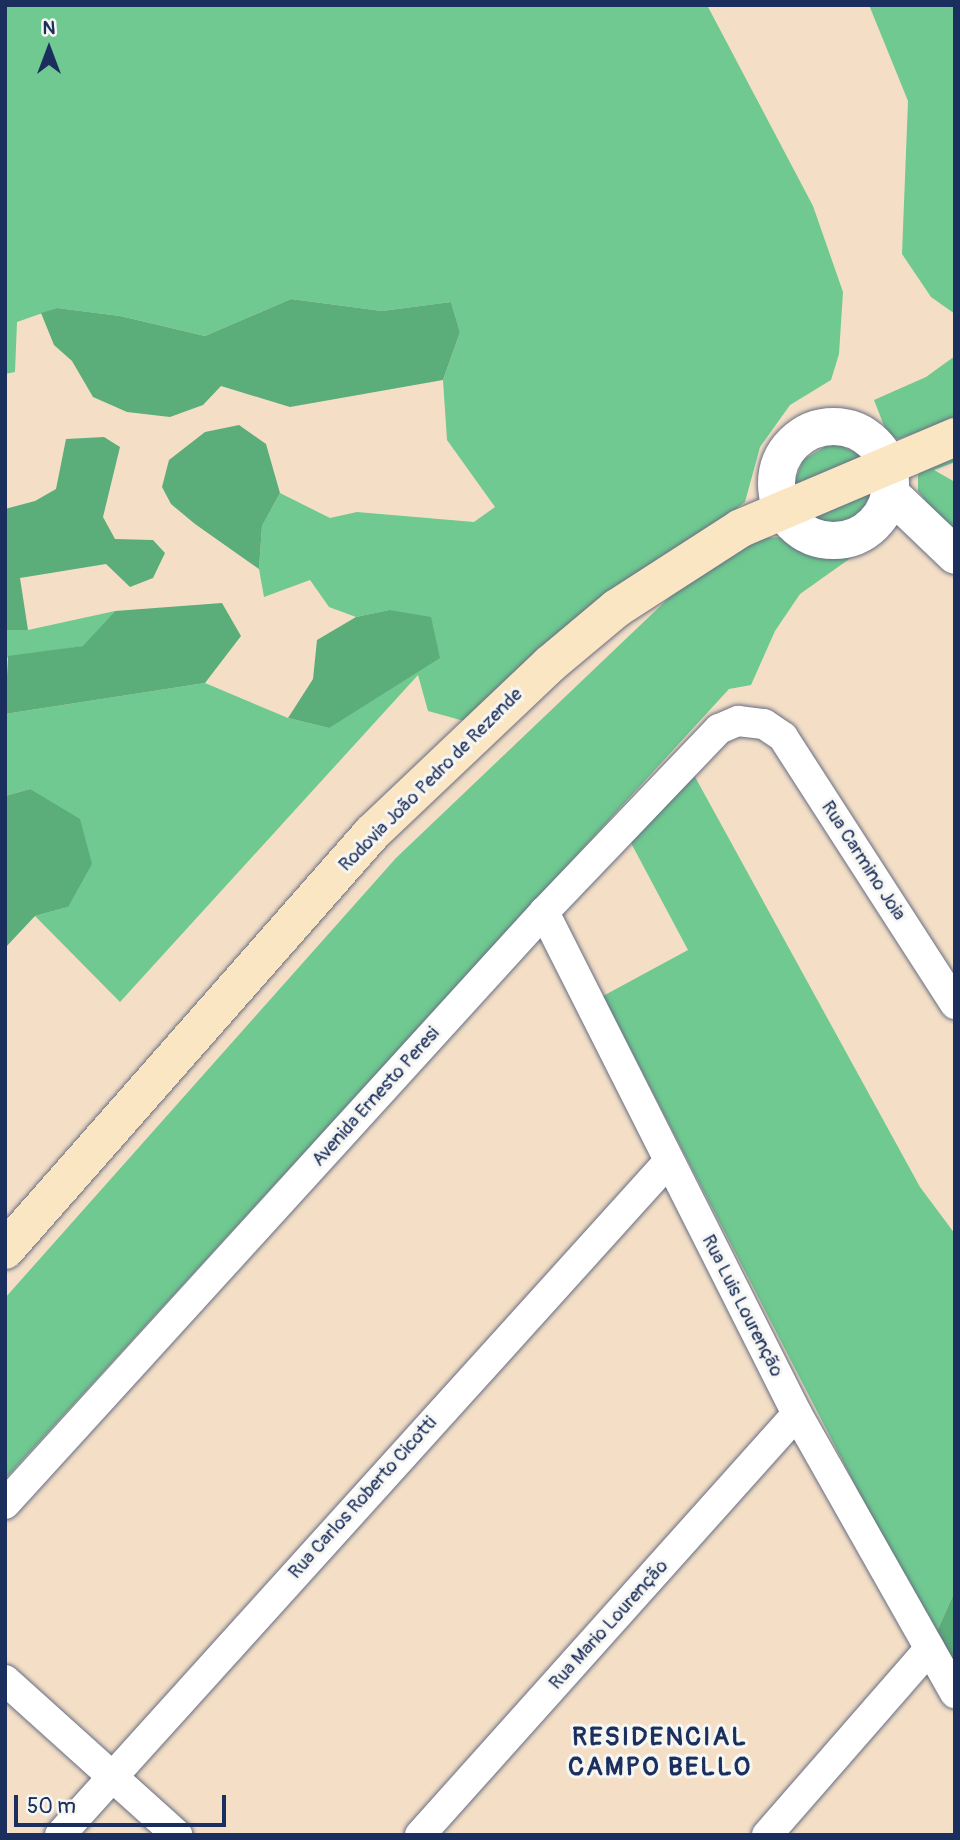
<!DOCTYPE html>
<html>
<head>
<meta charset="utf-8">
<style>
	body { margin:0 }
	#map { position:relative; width:960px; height:1840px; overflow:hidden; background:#f4dfc6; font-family:Pangolin,sans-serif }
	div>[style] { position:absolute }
	.green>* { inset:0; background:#6fc990 }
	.forest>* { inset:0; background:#5bad7a }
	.roads { filter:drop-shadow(0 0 2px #676d82) drop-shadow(0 0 2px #676d82) }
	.minor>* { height:30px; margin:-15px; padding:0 15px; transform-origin:15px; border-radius:15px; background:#fff }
	.tertiary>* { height:37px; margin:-18.5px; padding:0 18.5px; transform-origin:18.5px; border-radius:18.5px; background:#fff }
	.tertiary>.ring { margin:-18.5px; padding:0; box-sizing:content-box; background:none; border:37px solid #fff; border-radius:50% }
	.secondary>* { height:38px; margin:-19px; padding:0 19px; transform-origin:19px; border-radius:19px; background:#fbe6c4 }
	span { translate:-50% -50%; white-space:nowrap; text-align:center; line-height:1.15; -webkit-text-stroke:6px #f6f6f2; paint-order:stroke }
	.street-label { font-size:19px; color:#1b2f5e }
	.district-label { font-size:26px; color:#1b2f5e; font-weight:700; letter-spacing:2px }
	.frame { position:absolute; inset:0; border:7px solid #1b2f5e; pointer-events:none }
	.north { position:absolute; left:14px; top:14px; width:70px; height:70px; -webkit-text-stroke:5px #f6f6f2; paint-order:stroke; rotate:0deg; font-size:19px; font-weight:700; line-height:28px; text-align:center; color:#1b2f5e }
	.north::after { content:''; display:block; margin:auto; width:24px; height:32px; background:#1b2f5e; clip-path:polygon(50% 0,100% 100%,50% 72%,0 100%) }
	.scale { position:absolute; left:14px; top:1795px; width:212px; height:32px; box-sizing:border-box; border:4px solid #1b2f5e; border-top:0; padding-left:9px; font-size:21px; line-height:24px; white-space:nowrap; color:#1b2f5e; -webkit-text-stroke:5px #f6f6f2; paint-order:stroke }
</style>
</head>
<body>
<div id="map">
	<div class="green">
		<div style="clip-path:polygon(5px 5px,707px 5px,813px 206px,843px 292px,839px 354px,831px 380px,790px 405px,760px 447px,745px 502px,464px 721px,428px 711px,418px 675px,120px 1002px,35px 916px,68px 907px,30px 789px,5px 796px,5px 714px,205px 683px,288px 718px,329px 728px,389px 610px,356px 617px,329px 607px,310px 580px,264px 597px,259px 569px,262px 526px,280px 493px,330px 518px,357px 512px,474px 522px,495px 507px,447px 440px,443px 380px,460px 332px,451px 302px,382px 311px,291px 299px,205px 336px,120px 316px,57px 308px,17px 322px,15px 372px,5px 374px)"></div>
		<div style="clip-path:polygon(869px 5px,955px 5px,955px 314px,931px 297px,902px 254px,908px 101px)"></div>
		<div style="clip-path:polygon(955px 356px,955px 418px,899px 439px,888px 436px,874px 400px,926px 377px)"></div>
		<div style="clip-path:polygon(840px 445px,864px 457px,793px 486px,803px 460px,826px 446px)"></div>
		<div style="clip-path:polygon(955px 449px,955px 462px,934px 470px,955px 482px,955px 538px,918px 491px,918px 475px,927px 460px)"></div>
		<div style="clip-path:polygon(876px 479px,870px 509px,853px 525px,825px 527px,802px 512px)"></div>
		<div style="clip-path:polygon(785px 537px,846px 545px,876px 540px,800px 594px,775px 631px,751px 685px,729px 689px,5px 1479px,5px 1298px,396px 858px,695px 573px,759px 538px)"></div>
		<div style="clip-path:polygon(115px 611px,84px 646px,5px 658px,5px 630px,28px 630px)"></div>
		<div style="clip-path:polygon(694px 775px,920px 1187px,955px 1234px,955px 1591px,934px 1638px,603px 996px,688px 950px,631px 843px)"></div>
	</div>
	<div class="forest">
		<div style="clip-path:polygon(291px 299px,382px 311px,451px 302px,460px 332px,443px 380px,290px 407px,221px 386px,203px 405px,170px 417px,127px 412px,93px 397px,72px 361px,54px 345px,41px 313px,57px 308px,120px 316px,205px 336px)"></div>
		<div style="clip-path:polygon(239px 425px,266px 444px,280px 493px,262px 526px,259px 569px,195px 524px,171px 504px,162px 487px,169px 460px,205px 432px)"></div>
		<div style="clip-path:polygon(104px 437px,120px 447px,103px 517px,115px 539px,153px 540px,165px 553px,153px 578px,130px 587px,106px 564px,20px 578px,28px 630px,5px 630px,5px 509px,35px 501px,56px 489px,66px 439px)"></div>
		<div style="clip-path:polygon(222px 603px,241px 636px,205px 683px,5px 714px,8px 656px,83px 646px,115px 611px)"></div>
		<div style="clip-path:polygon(389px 610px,431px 617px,440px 658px,329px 728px,288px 718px,313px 679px,317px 640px,356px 617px)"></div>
		<div style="clip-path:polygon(30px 789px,80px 819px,92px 864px,68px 907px,35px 916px,5px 948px,5px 796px)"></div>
		<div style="clip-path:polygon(955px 1591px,955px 1672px,934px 1638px)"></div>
	</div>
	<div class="roads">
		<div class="minor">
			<div style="left:544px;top:912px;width:562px;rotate:63.25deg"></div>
			<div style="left:797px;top:1414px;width:321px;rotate:60.5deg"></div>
			<div style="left:5px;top:1504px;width:801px;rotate:-47.68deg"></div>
			<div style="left:544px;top:912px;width:253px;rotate:-46.3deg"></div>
			<div style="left:719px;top:729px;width:21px;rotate:-23deg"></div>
			<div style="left:738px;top:721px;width:26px;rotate:7deg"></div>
			<div style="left:764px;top:724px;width:23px;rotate:34deg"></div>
			<div style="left:783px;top:737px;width:318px;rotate:57.2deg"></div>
			<div style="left:5px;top:1680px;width:232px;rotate:42deg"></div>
			<div style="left:60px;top:1835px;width:907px;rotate:-47.9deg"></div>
			<div style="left:420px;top:1835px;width:565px;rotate:-48.16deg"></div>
			<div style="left:767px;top:1835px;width:247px;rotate:-48.9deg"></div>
		</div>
		<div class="tertiary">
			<div class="ring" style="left:776px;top:426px;width:77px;height:77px"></div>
			<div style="left:889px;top:492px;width:91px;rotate:43.7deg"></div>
		</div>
		<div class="secondary">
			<div style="left:5px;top:1250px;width:555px;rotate:-48.65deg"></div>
			<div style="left:372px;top:833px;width:245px;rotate:-43.5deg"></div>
			<div style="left:550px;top:664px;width:87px;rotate:-39.9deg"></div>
			<div style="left:617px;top:608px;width:148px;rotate:-32.8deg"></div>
			<div style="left:741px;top:528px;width:233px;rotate:-23deg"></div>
		</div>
	</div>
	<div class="street-label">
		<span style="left:431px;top:780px;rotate:-45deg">Rodovia João Pedro de Rezende</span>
		<span style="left:863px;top:861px;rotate:57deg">Rua Carmino Joia</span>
		<span style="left:376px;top:1097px;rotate:-48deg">Avenida Ernesto Peresi</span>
		<span style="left:742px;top:1306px;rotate:63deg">Rua Luis Lourenção</span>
		<span style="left:363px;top:1498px;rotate:-48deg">Rua Carlos Roberto Cicotti</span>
		<span style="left:609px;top:1625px;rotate:-48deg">Rua Mario Lourenção</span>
	</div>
	<div class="district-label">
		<span style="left:660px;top:1753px">RESIDENCIAL<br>CAMPO BELLO</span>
	</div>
	<div class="frame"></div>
	<div class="north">N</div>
	<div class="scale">50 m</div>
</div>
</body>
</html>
